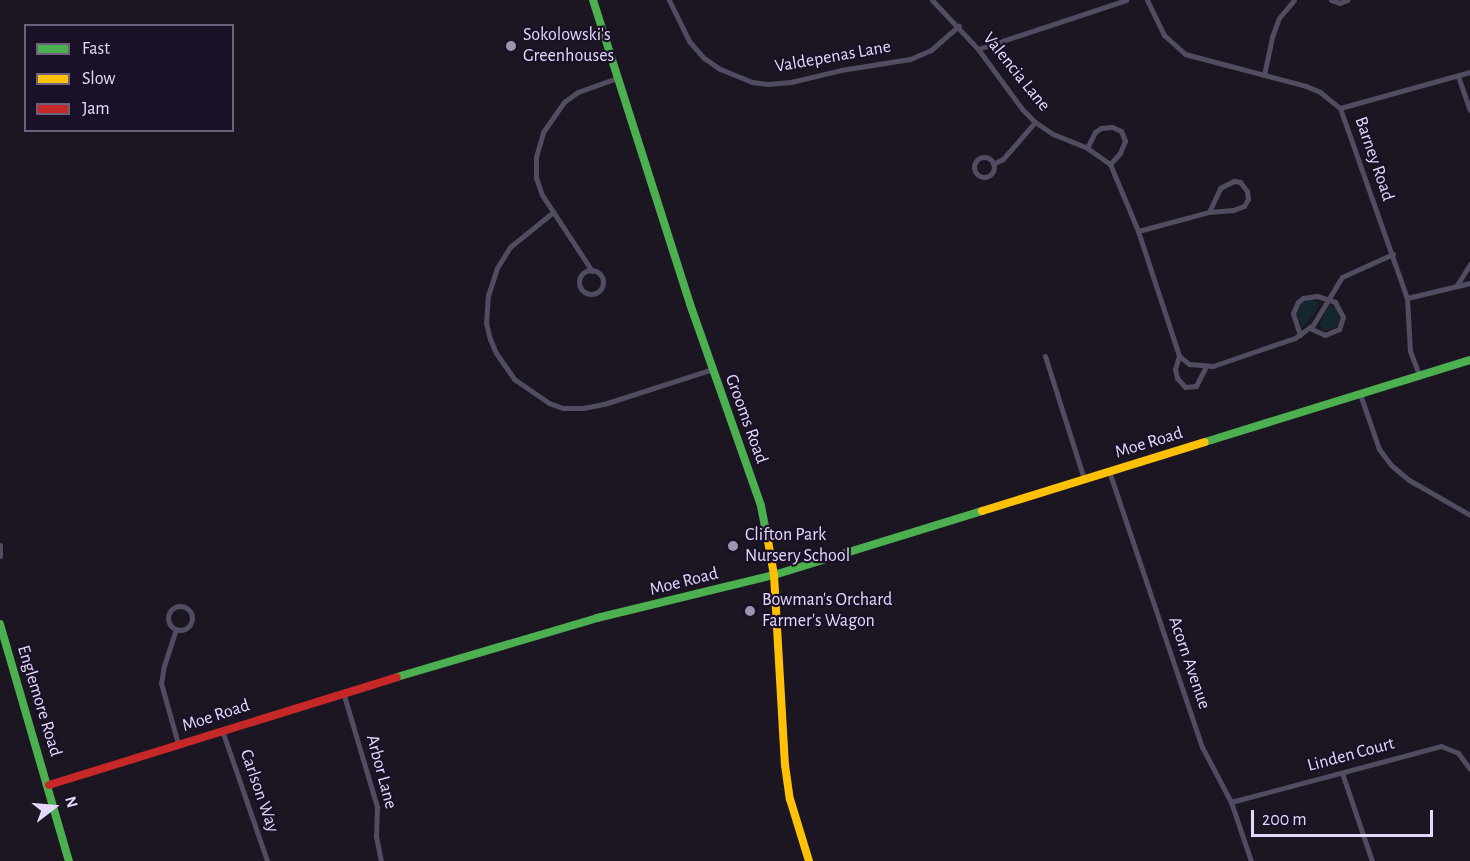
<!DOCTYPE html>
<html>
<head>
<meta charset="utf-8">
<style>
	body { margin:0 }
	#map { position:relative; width:1470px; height:861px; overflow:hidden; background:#1b1621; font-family:"Alegreya Sans",sans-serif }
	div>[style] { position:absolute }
	.green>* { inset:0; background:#15272e }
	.street>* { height:5px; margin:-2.5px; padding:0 2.5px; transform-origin:2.5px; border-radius:2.5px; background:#514c61 }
	.street>.ring { margin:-2.5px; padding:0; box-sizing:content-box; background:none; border:5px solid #514c61; border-radius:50% }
	.fast>* { height:8px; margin:-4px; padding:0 4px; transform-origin:4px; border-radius:4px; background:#4caf50 }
	.slow>* { height:8px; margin:-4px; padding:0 4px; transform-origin:4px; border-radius:4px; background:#ffc107 }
	.jam>* { height:8px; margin:-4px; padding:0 4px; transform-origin:4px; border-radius:4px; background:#c62828 }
	.dots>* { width:16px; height:16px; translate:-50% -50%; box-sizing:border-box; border:3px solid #1a1126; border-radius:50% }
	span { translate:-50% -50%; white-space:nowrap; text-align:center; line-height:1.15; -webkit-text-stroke:4.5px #1a1126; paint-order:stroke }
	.poi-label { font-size:18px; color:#e5d8fd }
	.left { translate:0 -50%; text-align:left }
	.street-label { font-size:18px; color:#e5d8fd }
	.legend { position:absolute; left:24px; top:24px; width:210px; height:108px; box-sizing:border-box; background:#1a1126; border:2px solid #6b617c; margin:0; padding:8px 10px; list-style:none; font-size:18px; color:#e5d8fd }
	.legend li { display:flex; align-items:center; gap:12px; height:30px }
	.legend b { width:30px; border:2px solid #6b617c }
	.north { position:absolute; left:24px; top:777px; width:60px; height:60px; -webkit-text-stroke:4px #1a1126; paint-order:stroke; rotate:74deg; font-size:16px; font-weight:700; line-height:24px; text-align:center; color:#e5d8fd }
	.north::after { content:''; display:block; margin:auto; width:21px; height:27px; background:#e5d8fd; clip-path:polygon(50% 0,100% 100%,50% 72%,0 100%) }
	.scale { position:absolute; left:1251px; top:810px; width:182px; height:27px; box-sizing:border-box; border:3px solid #e5d8fd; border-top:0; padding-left:8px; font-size:18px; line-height:21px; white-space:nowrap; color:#e5d8fd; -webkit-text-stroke:4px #1a1126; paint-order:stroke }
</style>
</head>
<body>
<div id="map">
	<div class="green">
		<div style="clip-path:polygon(1311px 298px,1319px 303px,1317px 310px,1302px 329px,1296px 311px,1304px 300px)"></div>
		<div style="clip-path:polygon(1329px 305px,1336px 307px,1340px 322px,1336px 327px,1324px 331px,1319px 325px)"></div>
	</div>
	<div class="street">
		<div style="left:669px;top:0;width:46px;rotate:64deg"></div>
		<div style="left:689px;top:41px;width:23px;rotate:49deg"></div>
		<div style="left:704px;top:58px;width:19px;rotate:35deg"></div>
		<div style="left:720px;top:69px;width:35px;rotate:22deg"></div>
		<div style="left:752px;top:82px;width:16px;rotate:7deg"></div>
		<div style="left:768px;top:84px;width:23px;rotate:-5deg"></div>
		<div style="left:791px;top:82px;width:51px;rotate:-13.5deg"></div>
		<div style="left:841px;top:70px;width:70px;rotate:-9.1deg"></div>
		<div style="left:910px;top:59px;width:23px;rotate:-23deg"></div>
		<div style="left:931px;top:50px;width:37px;rotate:-41deg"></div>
		<div style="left:932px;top:0;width:67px;rotate:46.8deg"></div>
		<div style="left:978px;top:49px;width:74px;rotate:53.7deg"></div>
		<div style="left:1022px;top:109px;width:18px;rotate:45deg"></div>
		<div style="left:1035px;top:122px;width:22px;rotate:34deg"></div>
		<div style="left:1053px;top:134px;width:37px;rotate:22deg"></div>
		<div style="left:1087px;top:148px;width:28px;rotate:35deg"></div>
		<div style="left:1147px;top:0;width:39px;rotate:64deg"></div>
		<div style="left:1164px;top:35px;width:28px;rotate:42deg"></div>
		<div style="left:1185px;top:54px;width:125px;rotate:14.8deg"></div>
		<div style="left:1306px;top:86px;width:15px;rotate:23deg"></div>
		<div style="left:1320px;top:92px;width:26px;rotate:39deg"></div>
		<div style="left:1340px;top:108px;width:201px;rotate:70.6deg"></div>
		<div style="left:1407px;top:298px;width:53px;rotate:86.8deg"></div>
		<div style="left:1410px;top:351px;width:26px;rotate:69deg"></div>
		<div style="left:1331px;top:0;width:9px;rotate:18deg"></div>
		<div style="left:1340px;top:3px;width:8px;rotate:-23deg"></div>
		<div style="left:978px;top:49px;width:156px;rotate:-18.3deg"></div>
		<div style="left:1264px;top:75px;width:39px;rotate:-78deg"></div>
		<div style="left:1272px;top:37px;width:20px;rotate:-70deg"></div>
		<div style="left:1279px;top:18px;width:23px;rotate:-50deg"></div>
		<div style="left:1458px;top:76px;width:36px;rotate:71deg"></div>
		<div style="left:1340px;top:108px;width:135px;rotate:-15.5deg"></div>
		<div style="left:1087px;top:148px;width:18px;rotate:-63deg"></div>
		<div style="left:1095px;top:132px;width:7px;rotate:-34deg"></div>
		<div style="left:1101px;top:128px;width:11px;rotate:-5deg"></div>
		<div style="left:1112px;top:127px;width:10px;rotate:24deg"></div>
		<div style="left:1121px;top:131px;width:11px;rotate:68deg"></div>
		<div style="left:1125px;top:141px;width:13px;rotate:113deg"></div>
		<div style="left:1120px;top:153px;width:15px;rotate:132deg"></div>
		<div style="left:1110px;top:164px;width:73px;rotate:67.3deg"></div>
		<div style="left:1138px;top:231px;width:132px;rotate:71.8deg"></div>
		<div style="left:1179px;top:356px;width:14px;rotate:107deg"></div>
		<div style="left:1175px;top:369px;width:9px;rotate:77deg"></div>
		<div style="left:1177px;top:378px;width:12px;rotate:48deg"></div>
		<div style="left:1185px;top:387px;width:11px;rotate:-5deg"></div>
		<div style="left:1196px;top:386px;width:22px;rotate:-63deg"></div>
		<div class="ring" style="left:974px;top:157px;width:15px;height:15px"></div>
		<div style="left:993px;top:164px;width:11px;rotate:-27deg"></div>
		<div style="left:1003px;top:159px;width:49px;rotate:-49.1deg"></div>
		<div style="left:1234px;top:181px;width:6px;rotate:9deg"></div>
		<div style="left:1240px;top:182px;width:11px;rotate:52deg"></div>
		<div style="left:1247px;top:191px;width:8px;rotate:83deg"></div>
		<div style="left:1248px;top:199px;width:8px;rotate:120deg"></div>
		<div style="left:1244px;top:206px;width:12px;rotate:160deg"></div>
		<div style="left:1233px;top:210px;width:24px;rotate:175deg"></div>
		<div style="left:1209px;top:212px;width:26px;rotate:-65deg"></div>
		<div style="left:1220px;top:188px;width:16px;rotate:-27deg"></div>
		<div style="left:552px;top:213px;width:54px;rotate:141deg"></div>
		<div style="left:510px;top:247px;width:25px;rotate:122deg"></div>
		<div style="left:497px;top:268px;width:28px;rotate:108deg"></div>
		<div style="left:488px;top:295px;width:28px;rotate:94deg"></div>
		<div style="left:486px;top:323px;width:16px;rotate:76deg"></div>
		<div style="left:490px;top:339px;width:15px;rotate:67deg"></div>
		<div style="left:496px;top:353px;width:32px;rotate:55deg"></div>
		<div style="left:514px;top:379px;width:42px;rotate:34.4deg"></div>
		<div style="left:549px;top:403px;width:15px;rotate:20deg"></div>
		<div style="left:563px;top:408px;width:20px"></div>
		<div style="left:583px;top:408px;width:21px;rotate:-11deg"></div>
		<div style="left:604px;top:404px;width:114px;rotate:-17.8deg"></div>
		<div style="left:1138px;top:231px;width:73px;rotate:-15deg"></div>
		<div class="ring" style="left:579px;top:270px;width:19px;height:19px"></div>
		<div style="left:592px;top:271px;width:91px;rotate:-123.3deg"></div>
		<div style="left:542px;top:195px;width:18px;rotate:-109deg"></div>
		<div style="left:536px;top:178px;width:21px;rotate:-90deg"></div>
		<div style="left:536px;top:157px;width:26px;rotate:-74deg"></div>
		<div style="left:543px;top:132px;width:37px;rotate:-55deg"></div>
		<div style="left:564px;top:102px;width:17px;rotate:-36deg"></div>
		<div style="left:578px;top:92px;width:41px;rotate:-19.7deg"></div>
		<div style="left:1457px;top:285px;width:25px;rotate:-58deg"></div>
		<div style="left:1407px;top:298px;width:65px;rotate:-13.4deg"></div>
		<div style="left:1300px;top:335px;width:23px;rotate:-108deg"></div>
		<div style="left:1293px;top:313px;width:12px;rotate:-66deg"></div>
		<div style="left:1298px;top:302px;width:6px;rotate:-39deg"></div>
		<div style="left:1303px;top:298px;width:14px;rotate:-8deg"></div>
		<div style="left:1317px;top:296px;width:19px;rotate:18deg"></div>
		<div style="left:1335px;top:302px;width:17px;rotate:62deg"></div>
		<div style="left:1343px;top:317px;width:13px;rotate:108deg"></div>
		<div style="left:1339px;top:329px;width:15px;rotate:157deg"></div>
		<div style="left:1325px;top:335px;width:17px;rotate:-156deg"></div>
		<div style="left:1045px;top:356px;width:129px;rotate:72.4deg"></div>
		<div style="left:1179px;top:356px;width:13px;rotate:39deg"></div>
		<div style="left:1189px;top:364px;width:24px;rotate:5deg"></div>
		<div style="left:1213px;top:366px;width:87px;rotate:-18.9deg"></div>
		<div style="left:1295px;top:338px;width:22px;rotate:-36deg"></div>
		<div style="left:1313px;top:325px;width:56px;rotate:-58.9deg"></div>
		<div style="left:1342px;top:277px;width:56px;rotate:-24.3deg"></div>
		<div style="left:1360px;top:394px;width:58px;rotate:70.9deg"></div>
		<div style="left:1379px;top:449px;width:20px;rotate:53deg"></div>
		<div style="left:1391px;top:465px;width:23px;rotate:40deg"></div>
		<div style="left:1409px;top:480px;width:70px;rotate:29.8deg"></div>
		<div style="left:1109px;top:471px;width:291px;rotate:71.4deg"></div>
		<div style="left:1202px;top:747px;width:62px;rotate:62.2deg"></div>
		<div style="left:1231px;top:802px;width:62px;rotate:71.3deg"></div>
		<div style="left:0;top:545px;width:11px;rotate:90deg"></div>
		<div class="ring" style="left:168px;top:606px;width:19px;height:19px"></div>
		<div style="left:176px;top:629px;width:38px;rotate:108deg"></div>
		<div style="left:164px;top:665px;width:18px;rotate:99deg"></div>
		<div style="left:161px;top:683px;width:63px;rotate:74.4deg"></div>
		<div style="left:343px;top:692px;width:120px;rotate:73.5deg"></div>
		<div style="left:377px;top:807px;width:29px;rotate:92deg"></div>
		<div style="left:376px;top:836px;width:25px;rotate:79deg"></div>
		<div style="left:222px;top:730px;width:139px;rotate:71deg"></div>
		<div style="left:1342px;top:773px;width:93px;rotate:71.2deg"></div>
		<div style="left:1231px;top:802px;width:217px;rotate:-14.9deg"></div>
		<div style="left:1441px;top:746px;width:18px;rotate:22deg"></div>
		<div style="left:1458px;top:753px;width:20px;rotate:53deg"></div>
	</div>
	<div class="fast">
		<div style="left:593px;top:0;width:319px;rotate:72.3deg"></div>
		<div style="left:690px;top:304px;width:214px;rotate:70.6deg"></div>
		<div style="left:761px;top:506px;width:36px;rotate:79deg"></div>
		<div style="left:1205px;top:442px;width:277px;rotate:-17.2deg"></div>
		<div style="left:0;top:624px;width:247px;rotate:73.8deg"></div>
		<div style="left:397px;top:677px;width:209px;rotate:-16.4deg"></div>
		<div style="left:597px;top:618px;width:182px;rotate:-13.7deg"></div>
		<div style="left:774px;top:575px;width:218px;rotate:-17.1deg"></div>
	</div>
	<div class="slow">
		<div style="left:982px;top:511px;width:233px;rotate:-17.2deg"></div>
		<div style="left:768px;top:541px;width:35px;rotate:80deg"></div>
		<div style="left:774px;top:575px;width:190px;rotate:86.7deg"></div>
		<div style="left:785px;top:765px;width:34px;rotate:82deg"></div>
		<div style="left:790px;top:799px;width:65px;rotate:73deg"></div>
	</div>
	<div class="jam">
		<div style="left:49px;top:785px;width:364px;rotate:-17.2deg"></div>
	</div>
	<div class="dots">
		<div style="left:511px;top:46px;background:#9e94b0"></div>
		<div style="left:733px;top:546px;background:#9e94b0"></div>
		<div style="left:750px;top:611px;background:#9e94b0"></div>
	</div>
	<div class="poi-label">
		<span class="left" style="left:523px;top:46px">Sokolowski's<br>Greenhouses</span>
		<span class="left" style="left:745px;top:546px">Clifton Park<br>Nursery School</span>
		<span class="left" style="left:762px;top:611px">Bowman's Orchard<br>Farmer's Wagon</span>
	</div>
	<div class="street-label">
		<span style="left:833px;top:57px;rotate:-10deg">Valdepenas Lane</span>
		<span style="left:1016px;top:72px;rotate:51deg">Valencia Lane</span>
		<span style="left:1374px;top:159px;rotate:71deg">Barney Road</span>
		<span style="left:746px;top:419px;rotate:70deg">Grooms Road</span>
		<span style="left:1149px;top:443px;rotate:-17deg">Moe Road</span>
		<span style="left:684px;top:582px;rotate:-14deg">Moe Road</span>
		<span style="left:1189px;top:663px;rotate:71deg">Acorn Avenue</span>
		<span style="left:39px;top:701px;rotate:73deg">Englemore Road</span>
		<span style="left:216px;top:716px;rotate:-18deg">Moe Road</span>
		<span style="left:1351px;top:755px;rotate:-15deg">Linden Court</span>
		<span style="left:381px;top:772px;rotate:75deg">Arbor Lane</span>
		<span style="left:259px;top:791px;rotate:71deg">Carlson Way</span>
	</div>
	<ul class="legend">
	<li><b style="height:8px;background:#4caf50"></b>Fast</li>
	<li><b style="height:8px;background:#ffc107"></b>Slow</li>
	<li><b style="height:8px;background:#c62828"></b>Jam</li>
	</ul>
	<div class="north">N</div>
	<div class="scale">200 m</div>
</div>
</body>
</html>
